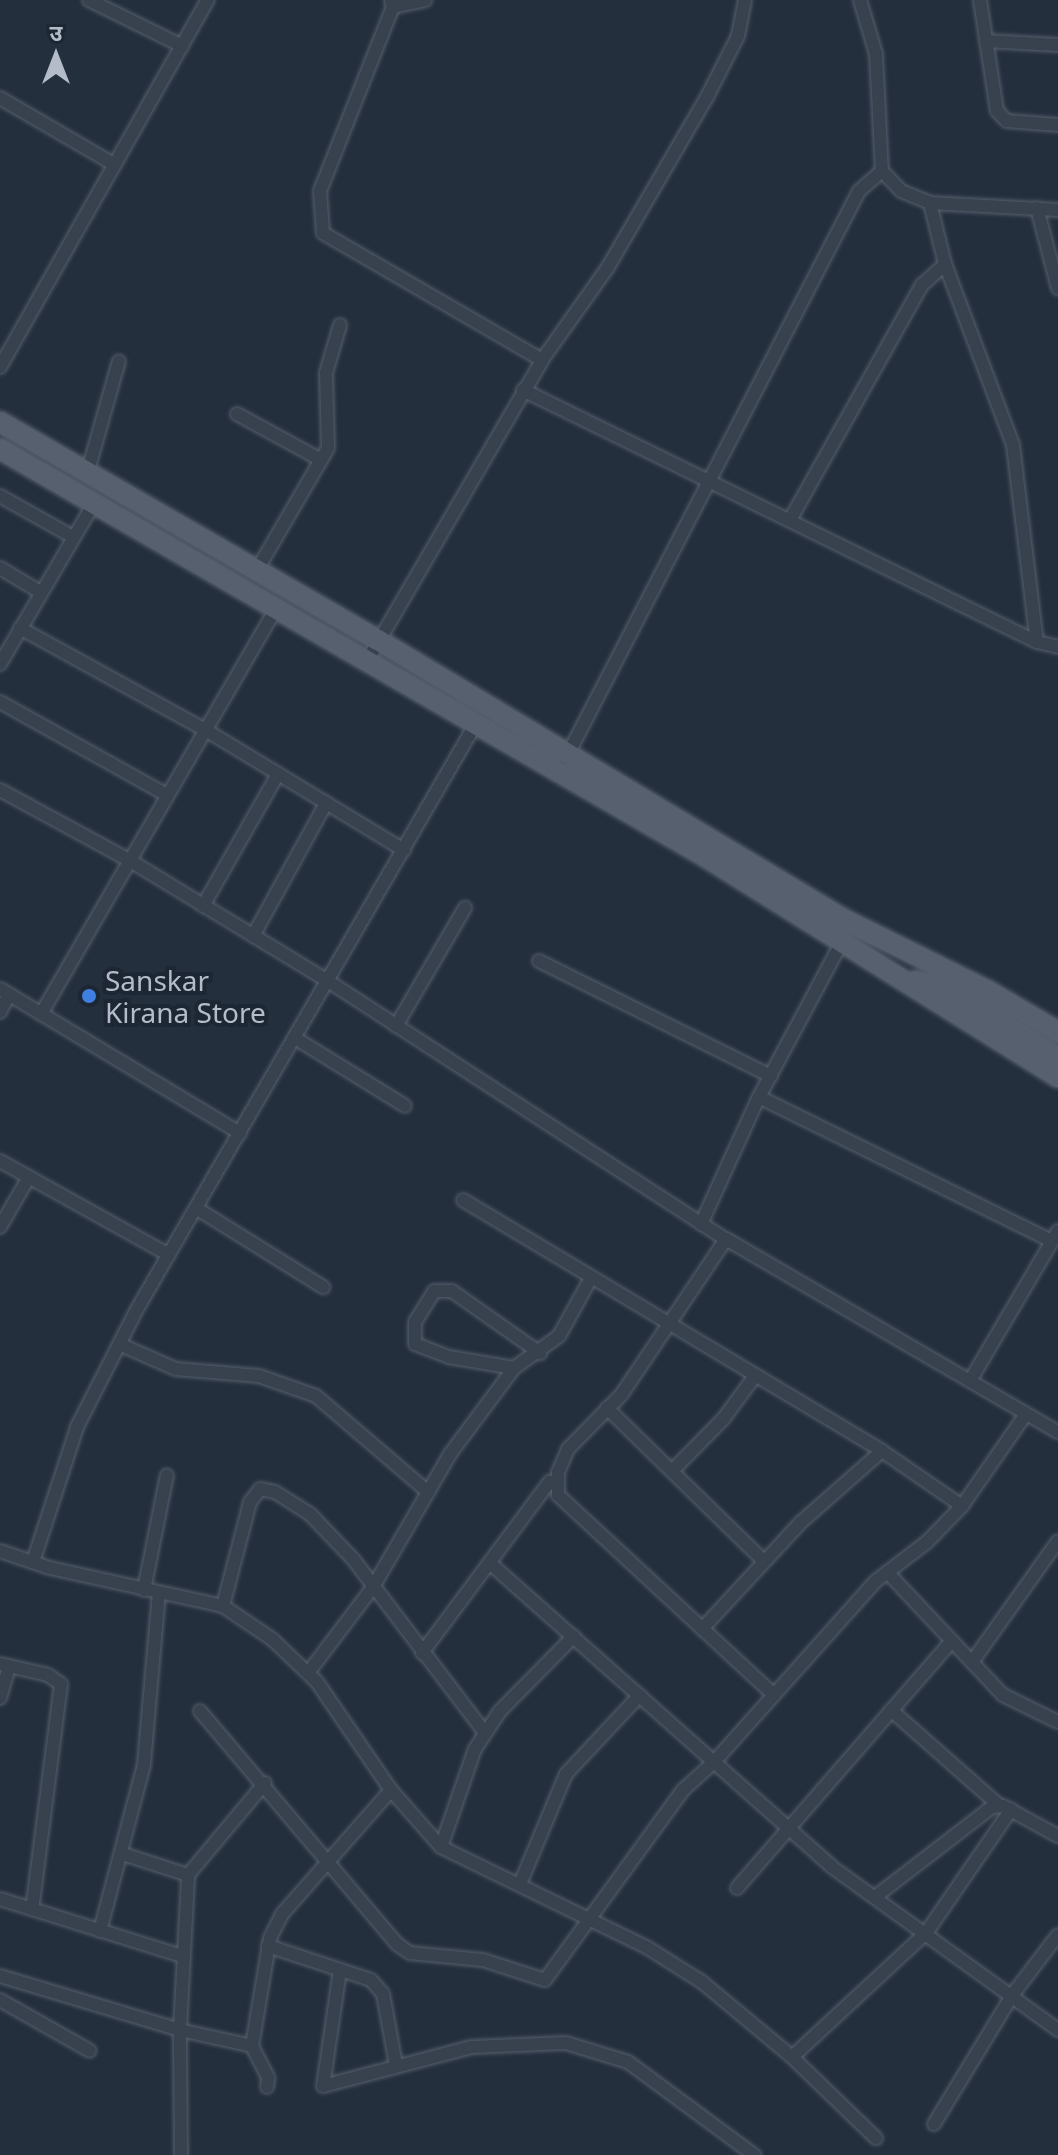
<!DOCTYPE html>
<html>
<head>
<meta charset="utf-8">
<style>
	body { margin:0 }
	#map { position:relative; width:1058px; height:2155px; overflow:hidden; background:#242f3e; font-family:"Noto Sans","Noto Sans Devanagari",sans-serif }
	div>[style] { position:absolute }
	.roads { filter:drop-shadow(0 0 2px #565f6c) drop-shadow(0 0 2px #565f6c) }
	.minor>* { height:12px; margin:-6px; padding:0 6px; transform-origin:6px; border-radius:6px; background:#38414e }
	.primary>* { height:20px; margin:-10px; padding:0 10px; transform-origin:10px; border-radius:10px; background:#56606e }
	.dots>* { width:22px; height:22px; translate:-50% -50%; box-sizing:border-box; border:4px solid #1d2633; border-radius:50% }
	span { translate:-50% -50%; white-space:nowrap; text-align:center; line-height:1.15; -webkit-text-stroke:8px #1d2633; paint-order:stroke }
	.poi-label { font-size:28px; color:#b4bcc9 }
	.left { translate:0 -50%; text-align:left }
	.north { position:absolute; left:16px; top:16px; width:80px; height:80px; -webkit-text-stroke:6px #1d2633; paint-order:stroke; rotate:0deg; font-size:22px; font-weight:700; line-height:32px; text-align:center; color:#b4bcc9 }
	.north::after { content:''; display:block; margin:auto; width:28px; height:36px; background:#b4bcc9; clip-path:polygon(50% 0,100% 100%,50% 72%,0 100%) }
</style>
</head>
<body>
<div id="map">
	<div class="roads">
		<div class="minor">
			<div style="left:89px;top:0;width:104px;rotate:26.3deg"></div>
			<div style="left:860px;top:0;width:56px;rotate:73.5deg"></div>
			<div style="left:876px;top:54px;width:117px;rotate:87.1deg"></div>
			<div style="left:882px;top:171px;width:28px;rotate:46deg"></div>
			<div style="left:901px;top:191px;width:31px;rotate:22deg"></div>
			<div style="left:930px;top:203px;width:128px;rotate:3.1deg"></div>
			<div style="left:980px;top:0;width:112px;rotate:81.3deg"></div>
			<div style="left:997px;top:111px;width:14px;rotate:45deg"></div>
			<div style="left:1007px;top:121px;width:51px;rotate:4.5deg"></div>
			<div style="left:393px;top:7px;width:33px;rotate:-12deg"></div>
			<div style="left:986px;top:41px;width:72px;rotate:3.2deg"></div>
			<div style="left:0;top:98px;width:133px;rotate:30.2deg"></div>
			<div style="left:930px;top:203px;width:63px;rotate:76.2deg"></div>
			<div style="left:945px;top:264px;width:193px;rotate:69.4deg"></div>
			<div style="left:1013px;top:445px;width:198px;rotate:83.1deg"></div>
			<div style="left:1037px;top:208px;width:83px;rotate:75.3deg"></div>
			<div style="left:542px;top:360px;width:114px;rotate:-54.6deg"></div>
			<div style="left:608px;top:267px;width:197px;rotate:-59.8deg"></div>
			<div style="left:707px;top:97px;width:68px;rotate:-63.1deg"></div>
			<div style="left:738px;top:36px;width:37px;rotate:-79deg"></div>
			<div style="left:0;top:367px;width:422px;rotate:-60.5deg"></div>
			<div style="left:523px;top:390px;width:572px;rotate:26.12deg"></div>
			<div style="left:1037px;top:642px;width:22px;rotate:13deg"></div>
			<div style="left:237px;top:414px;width:96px;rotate:28.7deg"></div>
			<div style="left:87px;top:474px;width:117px;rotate:-74.2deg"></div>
			<div style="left:0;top:496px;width:84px;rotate:29.3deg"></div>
			<div style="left:790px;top:520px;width:270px;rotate:-60.7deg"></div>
			<div style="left:922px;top:285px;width:31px;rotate:-42deg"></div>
			<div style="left:0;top:568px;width:47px;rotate:31deg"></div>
			<div style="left:257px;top:570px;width:141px;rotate:-59.8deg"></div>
			<div style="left:328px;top:448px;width:75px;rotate:-91.5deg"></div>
			<div style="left:326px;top:373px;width:50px;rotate:-73.7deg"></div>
			<div style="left:20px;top:628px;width:210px;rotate:28.8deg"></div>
			<div style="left:204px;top:729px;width:234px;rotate:31.2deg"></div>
			<div style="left:366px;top:663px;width:350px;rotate:-59.8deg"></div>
			<div style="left:542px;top:360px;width:253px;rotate:-149.9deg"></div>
			<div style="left:323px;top:233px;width:42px;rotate:-94.1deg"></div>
			<div style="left:320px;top:191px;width:198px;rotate:-68.4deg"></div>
			<div style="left:393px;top:7px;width:7px;rotate:-106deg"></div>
			<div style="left:0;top:664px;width:186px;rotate:-59.7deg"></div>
			<div style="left:0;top:702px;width:191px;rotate:29.1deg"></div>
			<div style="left:566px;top:758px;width:638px;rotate:-62.67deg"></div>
			<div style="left:859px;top:191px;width:30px;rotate:-41deg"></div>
			<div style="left:0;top:790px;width:147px;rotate:28.5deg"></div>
			<div style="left:129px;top:860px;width:233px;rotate:31.3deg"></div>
			<div style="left:328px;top:981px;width:474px;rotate:33deg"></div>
			<div style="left:726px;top:1239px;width:384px;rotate:30.2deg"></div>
			<div style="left:203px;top:906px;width:152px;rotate:-60.4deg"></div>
			<div style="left:253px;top:936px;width:152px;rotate:-61.2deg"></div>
			<div style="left:539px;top:961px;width:259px;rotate:26.4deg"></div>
			<div style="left:0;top:989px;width:280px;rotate:31deg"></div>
			<div style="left:0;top:1012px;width:20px;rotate:-63deg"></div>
			<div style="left:41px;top:1014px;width:467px;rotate:-59.9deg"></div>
			<div style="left:396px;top:1026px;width:137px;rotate:-59.7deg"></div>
			<div style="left:295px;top:1038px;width:129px;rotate:31.7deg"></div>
			<div style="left:759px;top:1097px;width:326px;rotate:26.2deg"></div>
			<div style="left:0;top:1161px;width:193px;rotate:29.1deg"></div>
			<div style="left:463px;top:1200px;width:488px;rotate:30.9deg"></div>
			<div style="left:882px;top:1451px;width:97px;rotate:34.5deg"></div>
			<div style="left:196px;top:1208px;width:150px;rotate:31.9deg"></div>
			<div style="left:701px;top:1224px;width:140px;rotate:-65.5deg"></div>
			<div style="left:759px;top:1097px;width:178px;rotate:-61.9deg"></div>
			<div style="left:0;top:1227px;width:58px;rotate:-59.9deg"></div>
			<div style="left:726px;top:1239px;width:187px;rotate:123.9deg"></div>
			<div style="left:622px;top:1394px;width:77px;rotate:134.5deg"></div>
			<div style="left:568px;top:1449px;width:25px;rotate:113deg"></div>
			<div style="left:558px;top:1472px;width:23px;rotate:90deg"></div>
			<div style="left:558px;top:1495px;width:294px;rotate:42.8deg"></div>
			<div style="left:119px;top:1344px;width:62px;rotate:23.7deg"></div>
			<div style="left:176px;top:1369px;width:83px;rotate:4.8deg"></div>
			<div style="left:259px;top:1376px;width:60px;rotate:19.3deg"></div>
			<div style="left:316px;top:1396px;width:148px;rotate:40.6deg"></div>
			<div style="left:514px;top:1368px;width:66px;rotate:-170.4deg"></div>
			<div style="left:449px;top:1357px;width:36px;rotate:-159deg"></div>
			<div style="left:415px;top:1344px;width:22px;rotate:-90deg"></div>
			<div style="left:415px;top:1322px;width:36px;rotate:-58deg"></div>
			<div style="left:434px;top:1291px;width:18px"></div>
			<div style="left:452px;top:1291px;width:108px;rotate:35.2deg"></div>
			<div style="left:970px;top:1381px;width:174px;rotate:-59.6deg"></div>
			<div style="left:607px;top:1408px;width:219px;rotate:44.3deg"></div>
			<div style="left:672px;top:1471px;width:74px;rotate:-45.5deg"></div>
			<div style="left:724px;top:1418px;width:52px;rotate:-53.6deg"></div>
			<div style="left:0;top:1551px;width:53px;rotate:18.8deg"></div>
			<div style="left:50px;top:1568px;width:177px;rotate:12.4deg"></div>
			<div style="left:223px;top:1606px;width:59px;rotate:34deg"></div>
			<div style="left:272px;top:1639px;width:62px;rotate:43.7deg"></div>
			<div style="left:317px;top:1682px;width:131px;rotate:55.6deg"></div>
			<div style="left:391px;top:1790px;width:76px;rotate:48.7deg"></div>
			<div style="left:441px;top:1847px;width:230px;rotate:26deg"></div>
			<div style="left:648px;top:1948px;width:64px;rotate:32.2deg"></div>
			<div style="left:702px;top:1982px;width:117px;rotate:39.8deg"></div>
			<div style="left:792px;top:2057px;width:117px;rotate:44deg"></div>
			<div style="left:33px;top:1562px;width:142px;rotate:-71.9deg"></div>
			<div style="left:77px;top:1427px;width:130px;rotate:-63deg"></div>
			<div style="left:136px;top:1311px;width:677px;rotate:-59.95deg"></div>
			<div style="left:492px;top:1565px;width:455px;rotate:41.6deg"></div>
			<div style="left:832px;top:1867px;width:279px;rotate:35.8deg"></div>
			<div style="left:887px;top:1572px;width:169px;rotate:46.7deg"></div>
			<div style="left:1003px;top:1695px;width:61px;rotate:26.1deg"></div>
			<div style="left:144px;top:1590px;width:117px;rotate:-78.7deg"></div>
			<div style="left:223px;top:1606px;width:107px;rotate:-75.4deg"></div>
			<div style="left:250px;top:1502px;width:16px;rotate:-52deg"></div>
			<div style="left:260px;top:1489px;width:15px;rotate:11deg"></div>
			<div style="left:275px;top:1492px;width:41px;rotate:32.2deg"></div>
			<div style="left:310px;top:1514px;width:62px;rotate:46.3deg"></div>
			<div style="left:353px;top:1559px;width:218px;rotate:52.8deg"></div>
			<div style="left:702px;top:1629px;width:144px;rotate:-47.2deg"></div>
			<div style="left:800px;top:1523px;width:109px;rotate:-41.3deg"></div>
			<div style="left:422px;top:1653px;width:214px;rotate:-53.3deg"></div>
			<div style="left:972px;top:1662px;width:148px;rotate:-54.6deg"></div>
			<div style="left:0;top:1664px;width:49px;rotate:12.9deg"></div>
			<div style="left:48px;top:1675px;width:16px;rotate:35deg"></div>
			<div style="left:61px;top:1684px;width:227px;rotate:97.3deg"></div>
			<div style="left:308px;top:1673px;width:108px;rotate:-52.9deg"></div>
			<div style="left:373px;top:1587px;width:154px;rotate:-59.9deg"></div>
			<div style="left:450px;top:1454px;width:107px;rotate:-53.3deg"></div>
			<div style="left:514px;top:1368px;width:55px;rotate:-35.4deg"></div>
			<div style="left:559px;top:1336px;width:66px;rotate:-61.1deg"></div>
			<div style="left:0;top:1698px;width:32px;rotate:-74deg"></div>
			<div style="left:891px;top:1710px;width:145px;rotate:41.4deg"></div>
			<div style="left:200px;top:1711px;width:305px;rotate:49.8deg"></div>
			<div style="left:397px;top:1944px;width:16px;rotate:35deg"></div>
			<div style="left:410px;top:1953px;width:73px;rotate:5.5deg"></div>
			<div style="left:483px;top:1960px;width:65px;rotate:17.9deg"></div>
			<div style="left:545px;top:1980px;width:235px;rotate:-54deg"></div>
			<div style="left:683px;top:1790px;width:42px;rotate:-42.1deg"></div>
			<div style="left:714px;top:1762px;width:243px;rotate:-48.2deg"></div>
			<div style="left:876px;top:1581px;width:64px;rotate:-37.4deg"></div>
			<div style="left:927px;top:1542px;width:50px;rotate:-45.8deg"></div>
			<div style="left:962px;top:1506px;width:112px;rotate:-55.2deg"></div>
			<div style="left:441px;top:1847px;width:104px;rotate:-70.9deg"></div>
			<div style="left:475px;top:1749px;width:45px;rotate:-56.7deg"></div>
			<div style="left:500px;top:1711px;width:105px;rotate:-45.4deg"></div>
			<div style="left:123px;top:1854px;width:68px;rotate:17.9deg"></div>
			<div style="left:520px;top:1884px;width:119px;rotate:-67.3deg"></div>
			<div style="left:566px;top:1774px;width:108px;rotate:-46.9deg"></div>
			<div style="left:737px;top:1888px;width:327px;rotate:-49deg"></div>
			<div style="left:875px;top:1897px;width:148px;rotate:-37.6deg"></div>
			<div style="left:992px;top:1807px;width:11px;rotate:-5deg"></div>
			<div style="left:1003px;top:1806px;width:63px;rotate:28.6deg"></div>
			<div style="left:0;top:1899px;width:191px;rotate:17.4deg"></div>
			<div style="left:100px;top:1931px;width:173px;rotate:-75.2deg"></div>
			<div style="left:144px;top:1764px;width:172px;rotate:-85deg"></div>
			<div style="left:268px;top:1946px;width:108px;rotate:18.3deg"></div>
			<div style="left:371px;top:1980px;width:18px;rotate:49deg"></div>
			<div style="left:383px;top:1994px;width:72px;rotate:79.6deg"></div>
			<div style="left:340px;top:1970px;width:117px;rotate:98.3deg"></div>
			<div style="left:323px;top:2086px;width:154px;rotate:-14.7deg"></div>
			<div style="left:472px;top:2047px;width:94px;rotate:-2.4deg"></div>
			<div style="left:566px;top:2043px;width:65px;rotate:17deg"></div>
			<div style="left:628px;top:2062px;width:157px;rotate:36.4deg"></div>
			<div style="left:0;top:1976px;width:188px;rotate:16.7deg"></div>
			<div style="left:180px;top:2030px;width:74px;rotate:12.5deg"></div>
			<div style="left:252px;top:2046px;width:109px;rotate:-80.5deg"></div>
			<div style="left:270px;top:1938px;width:28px;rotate:-63deg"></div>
			<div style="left:283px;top:1913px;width:164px;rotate:-48.7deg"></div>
			<div style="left:0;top:2000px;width:103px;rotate:29.5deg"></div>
			<div style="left:252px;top:2046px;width:36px;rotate:63deg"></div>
			<div style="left:268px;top:2078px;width:9px;rotate:96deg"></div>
			<div style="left:792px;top:2057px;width:183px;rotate:-42.8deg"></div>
			<div style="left:926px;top:1933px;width:150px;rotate:-55.4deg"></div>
			<div style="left:934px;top:2124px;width:152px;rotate:-58.7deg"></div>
			<div style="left:1013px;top:1994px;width:74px;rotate:-52.7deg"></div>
			<div style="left:181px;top:2155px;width:125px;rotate:-90.5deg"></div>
			<div style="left:180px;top:2030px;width:155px;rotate:-87deg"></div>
			<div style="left:188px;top:1875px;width:120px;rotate:-50.1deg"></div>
		</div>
		<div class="primary">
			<div style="left:0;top:422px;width:436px;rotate:30deg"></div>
			<div style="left:378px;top:640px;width:542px;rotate:30.96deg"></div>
			<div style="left:843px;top:919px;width:162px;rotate:26.4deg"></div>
			<div style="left:988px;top:991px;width:81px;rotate:30.4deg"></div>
			<div style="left:0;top:449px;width:815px;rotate:30.02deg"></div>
			<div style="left:706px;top:857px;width:415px;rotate:32deg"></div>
			<div style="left:915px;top:981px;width:31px;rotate:13deg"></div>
			<div style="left:945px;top:988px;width:132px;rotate:31.4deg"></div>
		</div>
	</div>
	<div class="dots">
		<div style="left:89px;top:996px;background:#3f7fe0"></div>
	</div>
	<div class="poi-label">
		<span class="left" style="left:105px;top:996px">Sanskar<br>Kirana Store</span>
	</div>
	<div class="north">उ</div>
</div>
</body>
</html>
